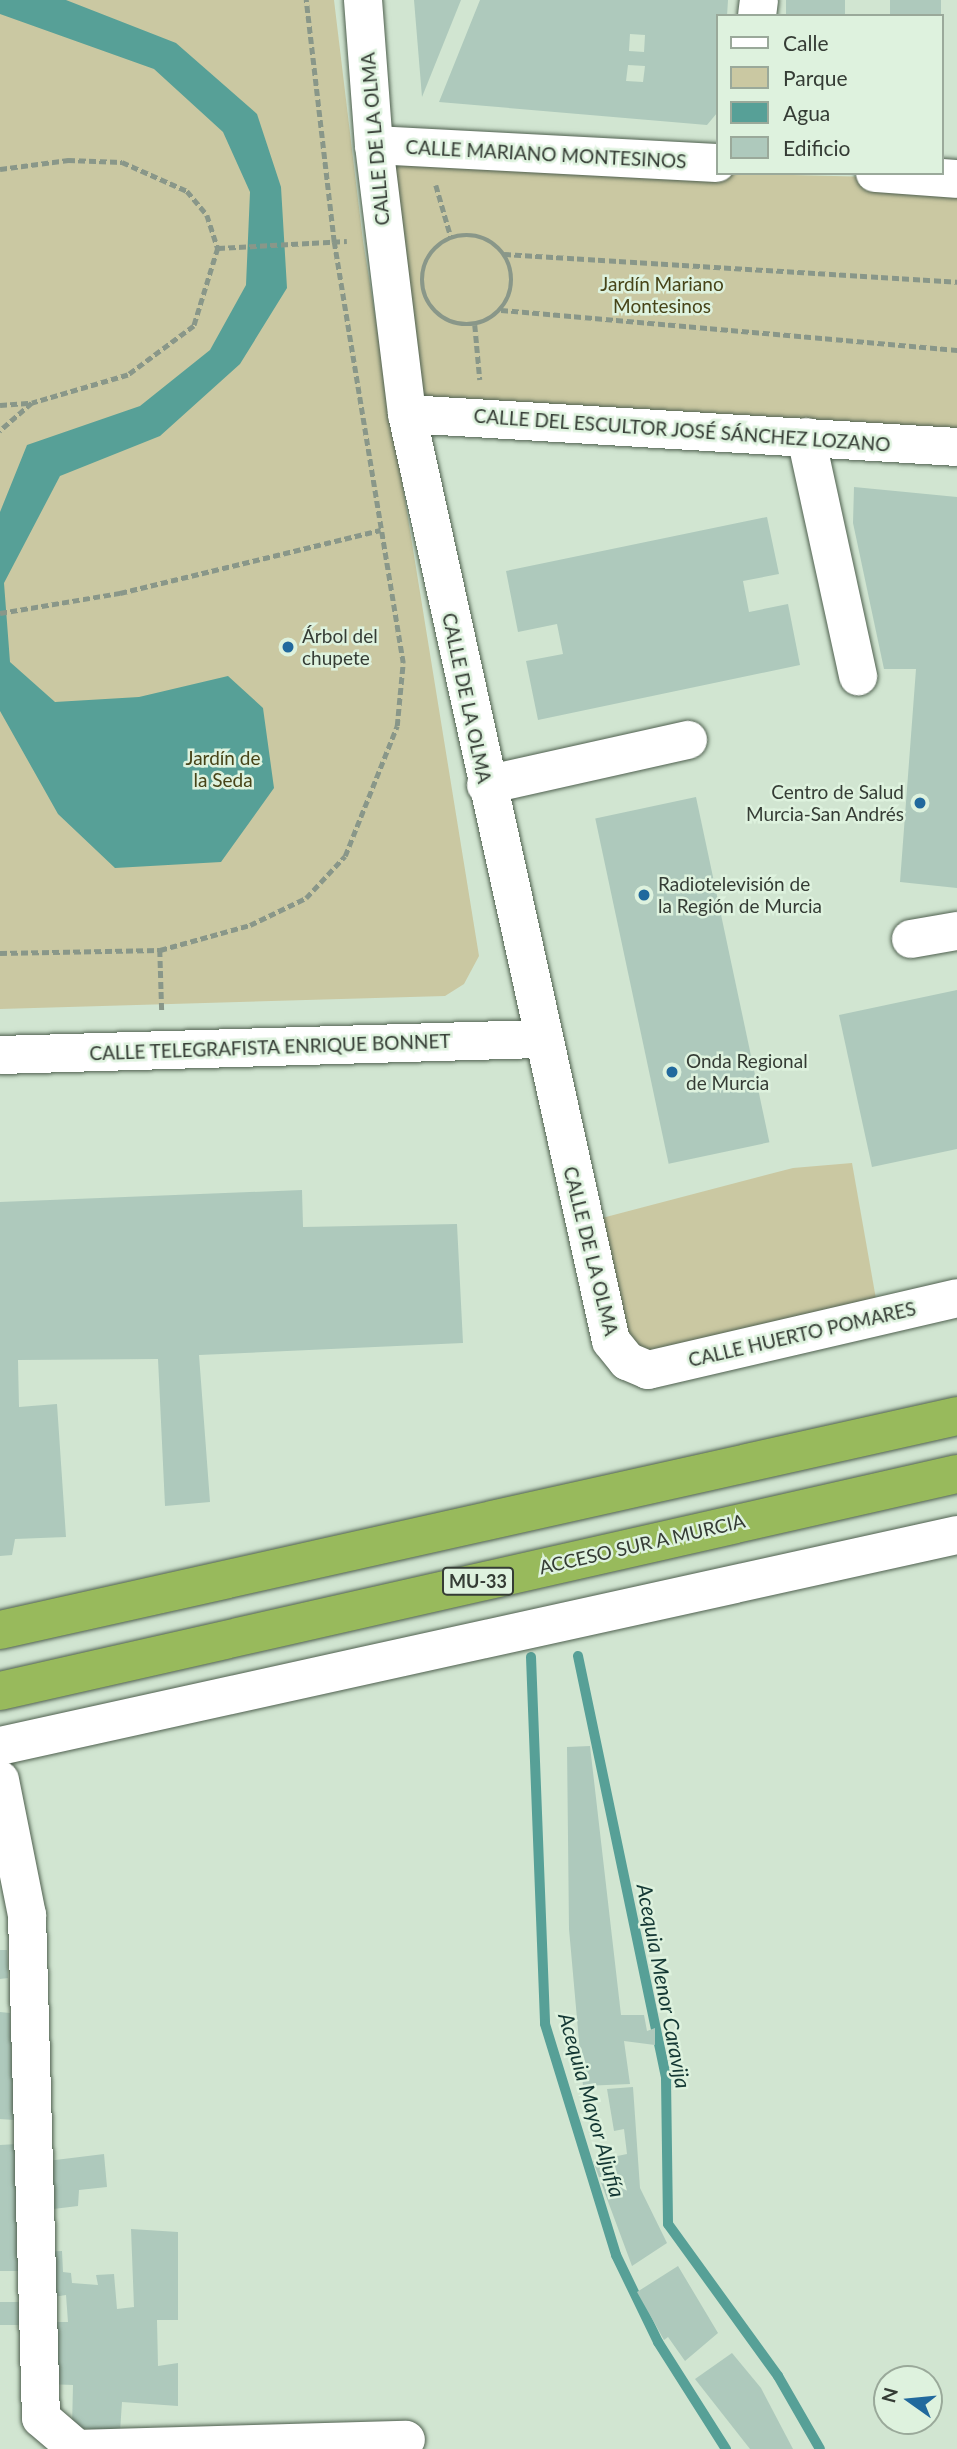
<!DOCTYPE html>
<html>
<head>
<meta charset="utf-8">
<style>
	body { margin:0 }
	#map { position:relative; width:957px; height:2449px; overflow:hidden; background:#d1e5d1; font-family:Lato,sans-serif }
	div>[style] { position:absolute }
	.green>* { inset:0; background:#cac8a2 }
	.water>* { inset:0; background:#57a097 }
	.stream>* { height:10px; margin:-5px; padding:0 5px; transform-origin:5px; border-radius:5px; background:#57a097 }
	.building>* { inset:0; background:#aec9bc; transform-origin:0 0 }
	.path>* { height:4.5px; margin-top:-2.25px; transform-origin:0; background:repeating-linear-gradient(90deg,#899789 0 7px,transparent 0 10.5px) }
	.path>.ring { margin:-2.25px; padding:0; box-sizing:content-box; background:none; border:4.5px solid #899789; border-radius:50% }
	.roads { filter:drop-shadow(0 0 2px #4f604f) drop-shadow(0 0 2px #4f604f) }
	.street>* { height:38px; margin:-19px; padding:0 19px; transform-origin:19px; border-radius:19px; background:#fff }
	.highway>* { height:38px; margin:-19px; padding:0 19px; transform-origin:19px; border-radius:19px; background:#98ba5c }
	.dots>* { width:19px; height:19px; translate:-50% -50%; box-sizing:border-box; border:4px solid #def2de; border-radius:50% }
	span { translate:-50% -50%; white-space:nowrap; text-align:center; line-height:1.15; -webkit-text-stroke:5px #def2de; paint-order:stroke }
	.shield-label span { padding:2px 5px; background:#def2de; border:2px solid; border-radius:5px; -webkit-text-stroke-width:0 }
	.shield-label { font-size:18px; color:#353c35; font-weight:700 }
	.street-label { font-size:19px; color:#353c35 }
	.park-label { font-size:19px; color:#474418 }
	.poi-label { font-size:19px; color:#353c35 }
	.left { translate:0 -50%; text-align:left }
	.right { translate:-100% -50%; text-align:right }
	.water-label { font-size:21px; color:#143834; font-style:italic }
	.legend { position:absolute; left:716px; top:14px; width:228px; height:161px; box-sizing:border-box; background:#def2de; border:2px solid #9aa99a; margin:0; padding:9px 12px; list-style:none; font-size:21px; color:#353c35 }
	.legend li { display:flex; align-items:center; gap:14px; height:35px }
	.legend b { width:35px; border:2px solid #9aa99a }
	.north { position:absolute; left:873px; top:2365px; width:70px; height:70px; box-sizing:border-box; background:#def2de; border:2px solid #9aa99a; border-radius:50%; rotate:285deg; font-size:19px; font-weight:700; line-height:28px; text-align:center; color:#353c35 }
	.north::after { content:''; display:block; margin:auto; width:24px; height:32px; background:#21699d; clip-path:polygon(50% 0,100% 100%,50% 72%,0 100%) }
</style>
</head>
<body>
<div id="map">
	<div class="green">
		<div style="clip-path:polygon(0 0,334px 0,363px 241px,479px 956px,464px 984px,445px 996px,0 1009px)"></div>
		<div style="clip-path:polygon(374px 145px,717px 173px,957px 179px,957px 447px,407px 414px)"></div>
		<div style="clip-path:polygon(852px 1163px,879px 1316px,627px 1361px,583px 1223px,793px 1168px)"></div>
	</div>
	<div class="water">
		<div style="clip-path:polygon(0 0,66px 0,176px 43px,257px 114px,281px 187px,287px 288px,240px 364px,160px 436px,60px 476px,4px 583px,10px 662px,55px 702px,139px 697px,228px 676px,263px 708px,274px 788px,221px 862px,115px 868px,58px 814px,0 711px,0 512px,27px 445px,140px 406px,210px 350px,246px 285px,250px 192px,223px 132px,154px 69px,0 14px)"></div>
	</div>
	<div class="stream">
		<div style="left:578px;top:1656px;width:432px;rotate:78.2deg"></div>
		<div style="left:666px;top:2079px;width:145px;rotate:89.2deg"></div>
		<div style="left:668px;top:2224px;width:188px;rotate:54.1deg"></div>
		<div style="left:778px;top:2376px;width:84px;rotate:60.1deg"></div>
		<div style="left:531px;top:1657px;width:367px;rotate:87.8deg"></div>
		<div style="left:545px;top:2024px;width:242px;rotate:72.9deg"></div>
		<div style="left:616px;top:2255px;width:97px;rotate:64.2deg"></div>
		<div style="left:658px;top:2342px;width:127px;rotate:57.6deg"></div>
	</div>
	<div class="building">
		<div style="clip-path:polygon(414px 0,461px 0,422px 97px)"></div>
		<div style="clip-path:polygon(evenodd,480px 0,728px 0,727px 16px,717px 16px,717px 113px,707px 125px,439px 102px,480px 0,630px 34px,645px 35px,644px 52px,629px 51px,630px 34px,480px 0,628px 65px,645px 66px,643px 82px,626px 81px,628px 65px)"></div>
		<div style="left:786px;top:0;width:59px;height:16px"></div>
		<div style="left:890px;top:0;width:51px;height:16px"></div>
		<div style="clip-path:polygon(854px 487px,957px 497px,957px 888px,900px 882px,916px 669px,884px 669px,853px 523px)"></div>
		<div style="clip-path:polygon(767px 517px,779px 574px,743px 581px,749px 612px,788px 604px,800px 665px,538px 720px,526px 661px,563px 654px,557px 624px,518px 632px,506px 571px)"></div>
		<div style="left:696px;top:797px;width:353px;height:103px;rotate:78deg"></div>
		<div style="clip-path:polygon(957px 990px,957px 1149px,872px 1167px,839px 1015px)"></div>
		<div style="clip-path:polygon(302px 1190px,303px 1227px,457px 1224px,463px 1343px,199px 1355px,210px 1502px,165px 1506px,158px 1359px,18px 1360px,19px 1407px,57px 1404px,66px 1537px,15px 1539px,12px 1555px,0 1556px,0 1202px)"></div>
		<div style="clip-path:polygon(590px 1746px,621px 2015px,644px 2015px,647px 2031px,655px 2028px,655px 2045px,624px 2041px,630px 2084px,583px 2086px,569px 1929px,567px 1747px)"></div>
		<div style="clip-path:polygon(0 1950px,7px 1950px,8px 1978px,0 1979px)"></div>
		<div style="clip-path:polygon(0 2012px,10px 2013px,14px 2120px,0 2119px)"></div>
		<div style="clip-path:polygon(633px 2087px,640px 2188px,667px 2243px,632px 2266px,593px 2161px,627px 2154px,624px 2129px,614px 2131px,607px 2089px)"></div>
		<div style="clip-path:polygon(17px 2144px,21px 2271px,0 2271px,0 2145px)"></div>
		<div style="clip-path:polygon(104px 2154px,107px 2187px,79px 2190px,78px 2206px,45px 2210px,39px 2162px)"></div>
		<div style="clip-path:polygon(131px 2229px,178px 2232px,178px 2320px,157px 2320px,158px 2366px,178px 2363px,178px 2406px,122px 2402px,120px 2432px,72px 2427px,73px 2385px,46px 2384px,45px 2322px,68px 2322px,66px 2295px,53px 2297px,40px 2252px,62px 2251px,63px 2272px,71px 2273px,72px 2283px,98px 2285px,96px 2275px,114px 2274px,117px 2309px,134px 2307px)"></div>
		<div style="clip-path:polygon(678px 2266px,718px 2333px,685px 2361px,668px 2337px,664px 2340px,637px 2292px)"></div>
		<div style="left:0;top:2302px;width:21px;height:23px"></div>
		<div style="clip-path:polygon(732px 2353px,761px 2388px,793px 2449px,750px 2449px,695px 2379px)"></div>
	</div>
	<div class="path">
		<div style="left:0;top:169px;width:69px;rotate:-7.5deg"></div>
		<div style="left:68px;top:160px;width:54px;rotate:2.1deg"></div>
		<div style="left:122px;top:162px;width:71px;rotate:24deg"></div>
		<div style="left:187px;top:191px;width:31px;rotate:50deg"></div>
		<div style="left:207px;top:215px;width:35px;rotate:72deg"></div>
		<div style="left:218px;top:248px;width:82px;rotate:107.1deg"></div>
		<div style="left:194px;top:326px;width:82px;rotate:143.4deg"></div>
		<div style="left:128px;top:375px;width:100px;rotate:163.7deg"></div>
		<div style="left:32px;top:403px;width:43px;rotate:138.8deg"></div>
		<div style="left:436px;top:185px;width:54px;rotate:73.9deg"></div>
		<div class="ring" style="left:422px;top:235px;width:85.5px;height:85.5px"></div>
		<div style="left:218px;top:248px;width:129px;rotate:-3.1deg"></div>
		<div style="left:504px;top:254px;width:454px;rotate:3.5deg"></div>
		<div style="left:501px;top:310px;width:458px;rotate:5deg"></div>
		<div style="left:475px;top:325px;width:55px;rotate:84.8deg"></div>
		<div style="left:0;top:405px;width:31px;rotate:-4deg"></div>
		<div style="left:0;top:613px;width:122px;rotate:-9.5deg"></div>
		<div style="left:120px;top:593px;width:268px;rotate:-13.6deg"></div>
		<div style="left:160px;top:950px;width:62px;rotate:88.2deg"></div>
		<div style="left:0;top:953px;width:160px;rotate:-1.1deg"></div>
		<div style="left:160px;top:950px;width:93px;rotate:-15.5deg"></div>
		<div style="left:250px;top:925px;width:62px;rotate:-25.7deg"></div>
		<div style="left:306px;top:898px;width:57px;rotate:-47.1deg"></div>
		<div style="left:345px;top:856px;width:140px;rotate:-68.2deg"></div>
		<div style="left:397px;top:726px;width:63px;rotate:-84.6deg"></div>
		<div style="left:403px;top:663px;width:427px;rotate:-99.3deg"></div>
		<div style="left:334px;top:242px;width:244px;rotate:-96.6deg"></div>
	</div>
	<div class="roads">
		<div class="street">
			<div style="left:363px;top:0;width:145px;rotate:85.7deg"></div>
			<div style="left:374px;top:145px;width:271px;rotate:83deg"></div>
			<div style="left:407px;top:414px;width:949px;rotate:77.59deg"></div>
			<div style="left:611px;top:1341px;width:26px;rotate:51deg"></div>
			<div style="left:627px;top:1361px;width:23px;rotate:23deg"></div>
			<div style="left:648px;top:1370px;width:317px;rotate:-13.1deg"></div>
			<div style="left:757px;top:16px;width:16px;rotate:-83deg"></div>
			<div style="left:374px;top:145px;width:343px;rotate:3deg"></div>
			<div style="left:875px;top:173px;width:82px;rotate:4.2deg"></div>
			<div style="left:407px;top:414px;width:551px;rotate:3.43deg"></div>
			<div style="left:806px;top:437px;width:245px;rotate:77.7deg"></div>
			<div style="left:486px;top:785px;width:207px;rotate:-12.6deg"></div>
			<div style="left:911px;top:939px;width:47px;rotate:-9.9deg"></div>
			<div style="left:0;top:1055px;width:540px;rotate:-1.7deg"></div>
			<div style="left:0;top:1746px;width:980px;rotate:-12.43deg"></div>
			<div style="left:0;top:1780px;width:138px;rotate:78.7deg"></div>
			<div style="left:27px;top:1915px;width:503px;rotate:88.41deg"></div>
			<div style="left:41px;top:2418px;width:46px;rotate:40.6deg"></div>
			<div style="left:75px;top:2449px;width:331px;rotate:-1.6deg"></div>
		</div>
		<div class="highway">
			<div style="left:0;top:1630px;width:981px;rotate:-12.6deg"></div>
			<div style="left:0;top:1691px;width:981px;rotate:-12.78deg"></div>
		</div>
	</div>
	<div class="dots">
		<div style="left:288px;top:647px;background:#21699d"></div>
		<div style="left:920px;top:803px;background:#21699d"></div>
		<div style="left:644px;top:895px;background:#21699d"></div>
		<div style="left:672px;top:1072px;background:#21699d"></div>
	</div>
	<div class="shield-label">
		<span style="left:478px;top:1581px">MU-33</span>
	</div>
	<div class="street-label">
		<span style="left:375px;top:139px;rotate:-95deg">CALLE DE LA OLMA</span>
		<span style="left:546px;top:154px;rotate:3deg">CALLE MARIANO MONTESINOS</span>
		<span style="left:682px;top:430px;rotate:4deg">CALLE DEL ESCULTOR JOSÉ SÁNCHEZ LOZANO</span>
		<span style="left:467px;top:698px;rotate:78deg">CALLE DE LA OLMA</span>
		<span style="left:270px;top:1047px;rotate:-2deg">CALLE TELEGRAFISTA ENRIQUE BONNET</span>
		<span style="left:591px;top:1251px;rotate:76deg">CALLE DE LA OLMA</span>
		<span style="left:802px;top:1334px;rotate:-13deg">CALLE HUERTO POMARES</span>
		<span style="left:642px;top:1544px;rotate:-13deg">ACCESO SUR A MURCIA</span>
	</div>
	<div class="park-label">
		<span style="left:662px;top:295px">Jardín Mariano<br>Montesinos</span>
		<span style="left:223px;top:769px">Jardín de<br>la Seda</span>
	</div>
	<div class="poi-label">
		<span class="left" style="left:302px;top:647px">Árbol del<br>chupete</span>
		<span class="right" style="left:904px;top:803px">Centro de Salud<br>Murcia-San Andrés</span>
		<span class="left" style="left:658px;top:895px">Radiotelevisión de<br>la Región de Murcia</span>
		<span class="left" style="left:686px;top:1072px">Onda Regional<br>de Murcia</span>
	</div>
	<div class="water-label">
		<span style="left:664px;top:1986px;rotate:79deg">Acequia Menor Caravija</span>
		<span style="left:592px;top:2105px;rotate:74deg">Acequia Mayor Aljufía</span>
	</div>
	<ul class="legend">
	<li><b style="height:9px;background:#fff"></b>Calle</li>
	<li><b style="height:19px;background:#cac8a2"></b>Parque</li>
	<li><b style="height:19px;background:#57a097"></b>Agua</li>
	<li><b style="height:19px;background:#aec9bc"></b>Edificio</li>
	</ul>
	<div class="north">N</div>
</div>
</body>
</html>
